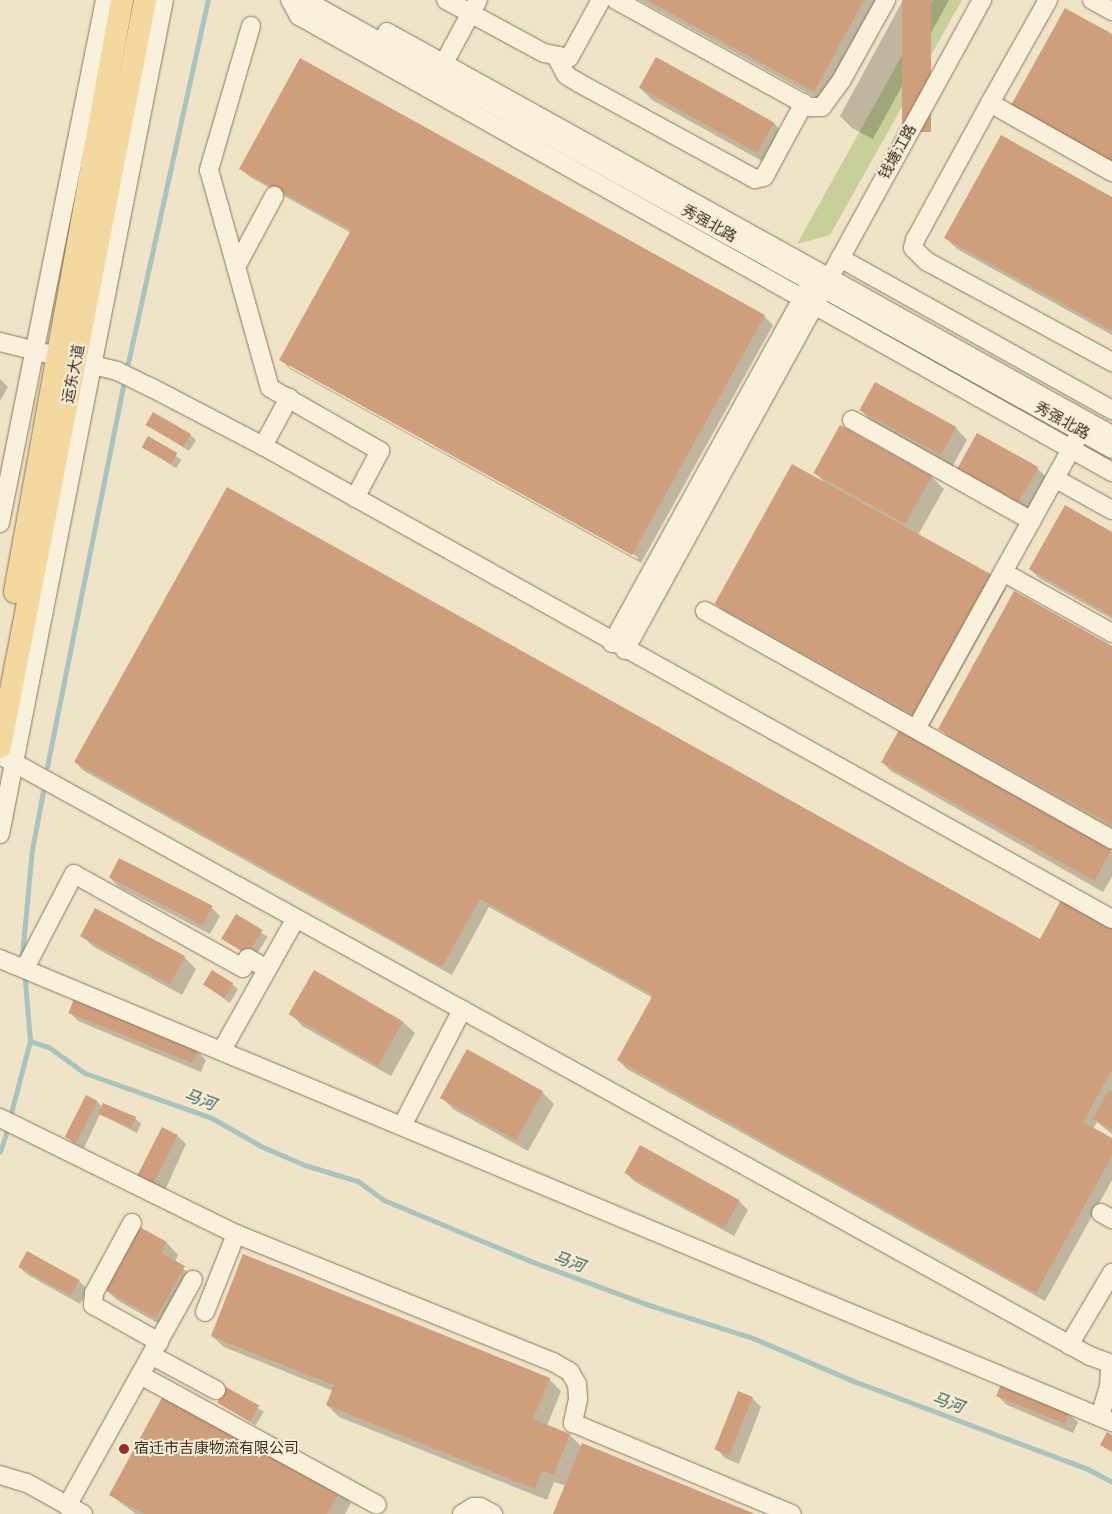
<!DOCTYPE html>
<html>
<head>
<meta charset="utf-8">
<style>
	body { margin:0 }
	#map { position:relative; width:1112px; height:1514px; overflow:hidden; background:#f0e4c8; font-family:"Roboto Serif","Noto Sans SC",serif }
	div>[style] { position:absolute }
	.green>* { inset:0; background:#c9cf9b }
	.shadow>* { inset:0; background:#0003; transform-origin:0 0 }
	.stream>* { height:4.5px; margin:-2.25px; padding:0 2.25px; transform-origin:2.25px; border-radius:2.25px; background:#a9c4bc }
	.building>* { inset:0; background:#cf9f7d; transform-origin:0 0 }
	.roads { filter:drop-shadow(0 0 1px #8d765c) drop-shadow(0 0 1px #8d765c) }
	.minor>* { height:18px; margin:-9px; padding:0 9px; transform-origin:9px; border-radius:9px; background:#faf1dc }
	.major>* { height:22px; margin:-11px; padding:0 11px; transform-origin:11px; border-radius:11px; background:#f3d9a0 }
	.dots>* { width:14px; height:14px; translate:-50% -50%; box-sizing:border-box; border:2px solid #f7eed8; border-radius:50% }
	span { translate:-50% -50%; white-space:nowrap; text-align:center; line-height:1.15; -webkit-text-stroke:4px #f7eed8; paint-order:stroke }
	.street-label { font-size:15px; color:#3d2e20 }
	.poi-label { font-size:15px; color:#3d2e20 }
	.left { translate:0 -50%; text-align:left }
	.water-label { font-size:16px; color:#2f5d5a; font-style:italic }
</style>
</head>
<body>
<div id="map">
	<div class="green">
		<div style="clip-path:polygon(933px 0,962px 0,830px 235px,797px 244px)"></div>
	</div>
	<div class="shadow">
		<div style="clip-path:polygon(639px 0,882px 0,826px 103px)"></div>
		<div style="clip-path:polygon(903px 0,949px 0,873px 139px,852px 128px,840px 116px)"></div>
		<div style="clip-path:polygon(656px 59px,774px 123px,785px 135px,769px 165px,652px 100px,640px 88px)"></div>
		<div style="clip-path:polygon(evenodd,241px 169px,764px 316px,773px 325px,641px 563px,290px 369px,281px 360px,351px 233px,250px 177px,241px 169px,289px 364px,638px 557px,637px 559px,289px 367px,289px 364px)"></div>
		<div style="clip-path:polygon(1112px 198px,1112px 335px,957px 249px,946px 238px)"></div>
		<div style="clip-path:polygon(0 379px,8px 387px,0 401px)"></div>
		<div style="clip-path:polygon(876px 383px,956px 428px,967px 440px,952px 467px,872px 422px,861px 410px)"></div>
		<div style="clip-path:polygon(147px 424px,190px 435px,196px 440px,189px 451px)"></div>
		<div style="clip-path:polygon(841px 426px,932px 477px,944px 489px,918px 535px,994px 577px,1006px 589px,929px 727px,728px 616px,716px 604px,823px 481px,815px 473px)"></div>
		<div style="left:148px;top:438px;width:40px;height:10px;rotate:33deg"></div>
		<div style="clip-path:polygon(1037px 468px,1046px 477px,1026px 512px,967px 478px)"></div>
		<div style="clip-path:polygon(1112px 533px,1112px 619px,1039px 578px,1030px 569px)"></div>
		<div style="clip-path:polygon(1112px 647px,1112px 828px,948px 737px,940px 728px)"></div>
		<div style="clip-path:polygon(900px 731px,1112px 852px,1112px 877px,1103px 892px,891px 771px,882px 762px)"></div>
		<div style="clip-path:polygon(75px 762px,1040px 940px,1112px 930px,1112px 1134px,1097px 1122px,1093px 1129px,1112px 1140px,1112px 1180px,1045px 1301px,627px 1069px,618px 1060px,653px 998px,489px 907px,452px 975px,84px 771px)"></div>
		<div style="clip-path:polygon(110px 878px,211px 907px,220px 916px,210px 934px,119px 887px)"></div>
		<div style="left:236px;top:916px;width:38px;height:26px;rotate:33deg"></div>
		<div style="clip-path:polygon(82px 936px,184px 957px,196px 969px,182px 995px,94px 947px)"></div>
		<div style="clip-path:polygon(314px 972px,403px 1022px,415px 1033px,391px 1076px,302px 1026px,291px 1014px)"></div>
		<div style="clip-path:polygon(232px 984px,238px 989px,230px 1003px,205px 985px)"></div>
		<div style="clip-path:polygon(70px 1013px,197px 1051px,206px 1060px,201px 1072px,78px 1021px)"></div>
		<div style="clip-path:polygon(542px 1092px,554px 1104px,528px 1151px,453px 1109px,442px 1097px)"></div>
		<div style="clip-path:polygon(97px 1102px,103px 1107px,135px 1118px,141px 1124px,137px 1133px,100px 1114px,84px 1148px,73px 1143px,68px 1138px)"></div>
		<div style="clip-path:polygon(178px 1136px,186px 1144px,162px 1197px,146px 1189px)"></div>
		<div style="clip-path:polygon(626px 1173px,739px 1201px,748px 1210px,734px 1236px,635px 1182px)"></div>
		<div style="clip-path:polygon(138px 1228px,167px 1243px,178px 1255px,175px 1262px,196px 1279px,168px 1329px,117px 1300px,105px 1289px)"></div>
		<div style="clip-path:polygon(19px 1267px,79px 1281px,88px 1290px,80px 1304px,28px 1275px)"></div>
		<div style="clip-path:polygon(212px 1336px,549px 1379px,561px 1391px,547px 1426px,570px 1435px,582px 1447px,752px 1514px,555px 1514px,566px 1486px,554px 1482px,547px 1500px,339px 1417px,327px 1405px,333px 1391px,224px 1347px)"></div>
		<div style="clip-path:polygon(1002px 1386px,1069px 1414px,1078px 1422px,1073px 1433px,1007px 1405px,998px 1396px)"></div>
		<div style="left:226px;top:1389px;width:44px;height:16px;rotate:31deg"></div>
		<div style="clip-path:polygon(752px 1398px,761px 1407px,739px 1464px,725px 1458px,717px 1449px)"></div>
		<div style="clip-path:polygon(340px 1492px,351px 1503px,345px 1514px,136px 1514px,110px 1495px)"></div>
	</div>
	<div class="stream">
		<div style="left:128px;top:363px;width:372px;rotate:-77.6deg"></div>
		<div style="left:47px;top:767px;width:388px;rotate:-78.7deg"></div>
		<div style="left:22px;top:955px;width:105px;rotate:-84.6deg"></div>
		<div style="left:32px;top:850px;width:59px;rotate:-79.3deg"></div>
		<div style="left:30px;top:1041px;width:20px;rotate:18deg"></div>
		<div style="left:49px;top:1047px;width:44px;rotate:35.8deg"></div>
		<div style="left:85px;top:1073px;width:135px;rotate:19.5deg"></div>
		<div style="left:212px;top:1118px;width:56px;rotate:29.7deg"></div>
		<div style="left:261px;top:1146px;width:48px;rotate:23.4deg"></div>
		<div style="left:305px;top:1165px;width:55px;rotate:16.8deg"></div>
		<div style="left:358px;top:1181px;width:32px;rotate:36deg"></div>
		<div style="left:384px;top:1200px;width:156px;rotate:22.6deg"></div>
		<div style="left:528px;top:1260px;width:132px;rotate:20.4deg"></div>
		<div style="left:652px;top:1306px;width:106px;rotate:17.6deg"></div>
		<div style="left:753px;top:1338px;width:110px;rotate:23.1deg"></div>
		<div style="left:854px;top:1381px;width:250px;rotate:20.6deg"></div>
		<div style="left:1088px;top:1469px;width:27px;rotate:28deg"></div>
		<div style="left:10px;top:1117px;width:79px;rotate:-75.3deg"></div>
		<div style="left:30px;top:1041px;width:60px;rotate:-94.8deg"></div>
		<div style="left:0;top:1152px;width:26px;rotate:-72deg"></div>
	</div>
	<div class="building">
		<div style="clip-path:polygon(647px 0,864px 0,814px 92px)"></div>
		<div style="left:902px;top:0;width:29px;height:132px"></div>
		<div style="clip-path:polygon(1065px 8px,1112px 34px,1112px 163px,1010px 107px)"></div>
		<div style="left:656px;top:57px;width:135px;height:35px;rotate:29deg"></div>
		<div style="clip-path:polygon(300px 58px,765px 315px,632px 555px,279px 360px,351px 230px,239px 169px)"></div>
		<div style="clip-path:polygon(1001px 135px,1112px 197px,1112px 331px,944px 238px)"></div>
		<div style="left:875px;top:382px;width:93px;height:32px;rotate:29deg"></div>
		<div style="left:153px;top:412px;width:44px;height:15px;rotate:30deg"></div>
		<div style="left:840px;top:425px;width:105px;height:55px;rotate:29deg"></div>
		<div style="left:977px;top:433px;width:70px;height:42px;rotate:29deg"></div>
		<div style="left:148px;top:436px;width:34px;height:13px;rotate:30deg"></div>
		<div style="left:792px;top:464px;width:232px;height:160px;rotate:29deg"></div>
		<div style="clip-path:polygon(227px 487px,1040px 939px,1061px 900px,1112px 928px,1112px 1070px,1083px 1122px,1112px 1138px,1112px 1156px,1036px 1293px,617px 1060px,653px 995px,480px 899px,442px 967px,74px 762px)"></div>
		<div style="clip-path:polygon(1065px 505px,1112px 532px,1112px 616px,1029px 569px)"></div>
		<div style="clip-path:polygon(1014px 591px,1112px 646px,1112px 825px,938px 729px)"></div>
		<div style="left:899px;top:730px;width:244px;height:37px;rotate:29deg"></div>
		<div style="left:119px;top:858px;width:105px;height:22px;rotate:27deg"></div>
		<div style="left:95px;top:908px;width:102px;height:32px;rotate:28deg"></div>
		<div style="left:236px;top:914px;width:31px;height:29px;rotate:31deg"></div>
		<div style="left:212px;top:970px;width:25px;height:17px;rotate:32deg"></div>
		<div style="left:314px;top:970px;width:103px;height:51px;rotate:30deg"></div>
		<div style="left:74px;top:999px;width:134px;height:15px;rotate:22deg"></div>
		<div style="left:467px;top:1049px;width:87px;height:56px;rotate:29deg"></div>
		<div style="clip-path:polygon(1109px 1090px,1112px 1092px,1112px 1130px,1093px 1119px)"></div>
		<div style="left:86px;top:1095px;width:13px;height:47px;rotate:27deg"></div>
		<div style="left:103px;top:1103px;width:36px;height:12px;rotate:23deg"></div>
		<div style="left:162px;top:1127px;width:18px;height:60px;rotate:27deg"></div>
		<div style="left:640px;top:1145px;width:114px;height:32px;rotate:29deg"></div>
		<div style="clip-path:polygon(138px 1226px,167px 1242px,161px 1253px,185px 1266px,156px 1318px,103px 1289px)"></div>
		<div style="left:27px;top:1251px;width:60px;height:18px;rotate:29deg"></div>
		<div style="clip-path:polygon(243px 1254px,550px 1378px,533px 1419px,570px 1434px,554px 1475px,542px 1471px,535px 1489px,326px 1405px,334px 1385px,211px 1336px)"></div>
		<div style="left:1001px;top:1384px;width:74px;height:13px;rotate:22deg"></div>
		<div style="left:226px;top:1387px;width:38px;height:18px;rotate:29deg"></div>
		<div style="left:738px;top:1391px;width:16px;height:63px;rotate:22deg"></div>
		<div style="clip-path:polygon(164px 1394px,340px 1491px,327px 1514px,144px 1514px,109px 1495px)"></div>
		<div style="clip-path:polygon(1107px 1432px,1112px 1435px,1112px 1452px,1100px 1445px)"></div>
		<div style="clip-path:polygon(582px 1443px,755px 1514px,553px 1514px)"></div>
	</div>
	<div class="roads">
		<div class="minor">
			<div style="left:290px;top:0;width:18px;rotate:61deg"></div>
			<div style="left:299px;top:16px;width:932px;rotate:29.29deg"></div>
			<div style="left:305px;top:0;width:923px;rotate:29.09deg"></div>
			<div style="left:446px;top:0;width:111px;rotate:28.4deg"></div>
			<div style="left:544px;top:53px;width:25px;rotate:11deg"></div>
			<div style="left:569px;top:58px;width:66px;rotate:-61.1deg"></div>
			<div style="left:616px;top:0;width:222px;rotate:28.9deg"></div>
			<div style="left:810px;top:107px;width:12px"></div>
			<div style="left:822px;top:107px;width:32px;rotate:-54deg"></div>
			<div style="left:841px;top:81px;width:93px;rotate:-60.9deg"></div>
			<div style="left:1048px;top:0;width:118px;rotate:119.4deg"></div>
			<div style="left:990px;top:103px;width:140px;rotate:29.5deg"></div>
			<div style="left:1092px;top:0;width:23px;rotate:29deg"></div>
			<div style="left:251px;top:26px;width:150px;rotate:106.3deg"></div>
			<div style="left:209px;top:170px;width:226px;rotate:74.4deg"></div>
			<div style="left:270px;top:388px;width:127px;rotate:29.8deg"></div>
			<div style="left:380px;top:451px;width:53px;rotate:118deg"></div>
			<div style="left:387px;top:32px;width:829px;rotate:29.07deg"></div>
			<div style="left:557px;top:58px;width:19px;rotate:62deg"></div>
			<div style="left:566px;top:75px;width:15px;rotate:32deg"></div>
			<div style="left:579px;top:83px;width:200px;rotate:28.6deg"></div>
			<div style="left:755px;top:179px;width:9px;rotate:-13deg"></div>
			<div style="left:764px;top:177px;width:84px;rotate:-61.6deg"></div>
			<div style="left:439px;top:72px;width:82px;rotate:-61.6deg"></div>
			<div style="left:990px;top:103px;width:156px;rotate:118.7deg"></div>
			<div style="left:915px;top:240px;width:8px;rotate:104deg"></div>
			<div style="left:913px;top:248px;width:18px;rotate:45deg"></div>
			<div style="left:926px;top:261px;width:212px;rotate:28.5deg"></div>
			<div style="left:840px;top:258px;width:312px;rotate:29.2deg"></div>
			<div style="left:236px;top:267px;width:81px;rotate:-61.8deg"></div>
			<div style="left:0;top:342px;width:121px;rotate:13.9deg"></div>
			<div style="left:117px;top:371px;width:39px;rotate:26deg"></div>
			<div style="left:152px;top:388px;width:125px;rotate:27.6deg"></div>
			<div style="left:263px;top:446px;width:972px;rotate:29.12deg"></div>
			<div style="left:852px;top:420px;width:206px;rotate:29.3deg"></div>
			<div style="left:263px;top:446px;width:55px;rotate:-61.6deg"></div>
			<div style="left:1056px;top:479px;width:64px;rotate:29deg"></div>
			<div style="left:0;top:523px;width:533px;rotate:-78.65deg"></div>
			<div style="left:1003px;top:572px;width:125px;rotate:29.2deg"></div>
			<div style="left:705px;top:611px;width:467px;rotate:29.3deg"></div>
			<div style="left:612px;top:643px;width:406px;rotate:-61.1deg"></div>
			<div style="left:625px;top:650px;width:742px;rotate:-61.22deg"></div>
			<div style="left:916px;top:729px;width:332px;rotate:-61deg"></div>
			<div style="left:0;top:755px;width:1245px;rotate:28.87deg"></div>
			<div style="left:1090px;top:1356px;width:23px;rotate:20deg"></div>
			<div style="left:0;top:834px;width:850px;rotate:-78.88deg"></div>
			<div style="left:0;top:959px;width:1205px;rotate:22.61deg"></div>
			<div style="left:25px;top:968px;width:106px;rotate:-62.5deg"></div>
			<div style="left:74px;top:874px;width:193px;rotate:29.1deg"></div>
			<div style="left:243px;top:968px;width:11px;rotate:-63deg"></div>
			<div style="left:248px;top:958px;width:22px;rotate:30deg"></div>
			<div style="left:222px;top:1050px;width:151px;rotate:-60.7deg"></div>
			<div style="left:0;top:1118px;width:263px;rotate:26.2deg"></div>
			<div style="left:236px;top:1234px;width:342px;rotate:22deg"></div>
			<div style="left:553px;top:1362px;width:20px;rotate:30deg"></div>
			<div style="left:570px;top:1372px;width:14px;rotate:60deg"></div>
			<div style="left:577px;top:1384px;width:15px;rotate:86deg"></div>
			<div style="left:578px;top:1399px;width:25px;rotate:102deg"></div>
			<div style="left:573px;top:1423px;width:237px;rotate:22.6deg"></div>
			<div style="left:402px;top:1126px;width:131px;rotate:-62.7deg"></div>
			<div style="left:1101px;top:1213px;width:13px;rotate:29deg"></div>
			<div style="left:132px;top:1223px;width:80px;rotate:118.5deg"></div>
			<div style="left:94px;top:1293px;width:12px;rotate:95deg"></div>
			<div style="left:93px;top:1305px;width:76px;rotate:29.3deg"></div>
			<div style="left:205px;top:1312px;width:84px;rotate:-68.3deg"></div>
			<div style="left:1069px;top:1345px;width:84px;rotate:-59.2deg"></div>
			<div style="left:151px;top:1355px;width:74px;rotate:28.3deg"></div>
			<div style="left:140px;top:1375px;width:270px;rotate:28.7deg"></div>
			<div style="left:1100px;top:1416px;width:30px;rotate:-73deg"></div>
			<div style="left:1109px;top:1387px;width:22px;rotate:-87deg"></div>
			<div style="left:0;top:1475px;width:28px;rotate:17deg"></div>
			<div style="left:27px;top:1483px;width:64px;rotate:29deg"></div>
			<div style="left:67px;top:1506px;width:259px;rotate:-60.9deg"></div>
			<div style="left:462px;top:1514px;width:13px;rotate:-32deg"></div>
			<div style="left:473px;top:1507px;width:7px"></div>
			<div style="left:480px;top:1507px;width:15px;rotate:28deg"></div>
		</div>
		<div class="major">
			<div style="left:15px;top:592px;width:602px;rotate:-79.75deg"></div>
			<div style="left:0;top:747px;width:761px;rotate:-79.01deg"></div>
		</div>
	</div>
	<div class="dots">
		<div style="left:124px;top:1449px;background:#9e2a2b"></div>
	</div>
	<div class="street-label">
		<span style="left:898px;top:152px;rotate:-61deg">钱塘江路</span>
		<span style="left:709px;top:224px;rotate:29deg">秀强北路</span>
		<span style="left:74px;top:374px;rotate:-79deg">运东大道</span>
		<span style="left:1062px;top:421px;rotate:29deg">秀强北路</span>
	</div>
	<div class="poi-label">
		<span class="left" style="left:134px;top:1449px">宿迁市吉康物流有限公司</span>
	</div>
	<div class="water-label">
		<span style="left:200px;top:1100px;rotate:21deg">马河</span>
		<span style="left:569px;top:1262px;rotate:20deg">马河</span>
		<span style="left:948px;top:1403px;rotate:20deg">马河</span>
	</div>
</div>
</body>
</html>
